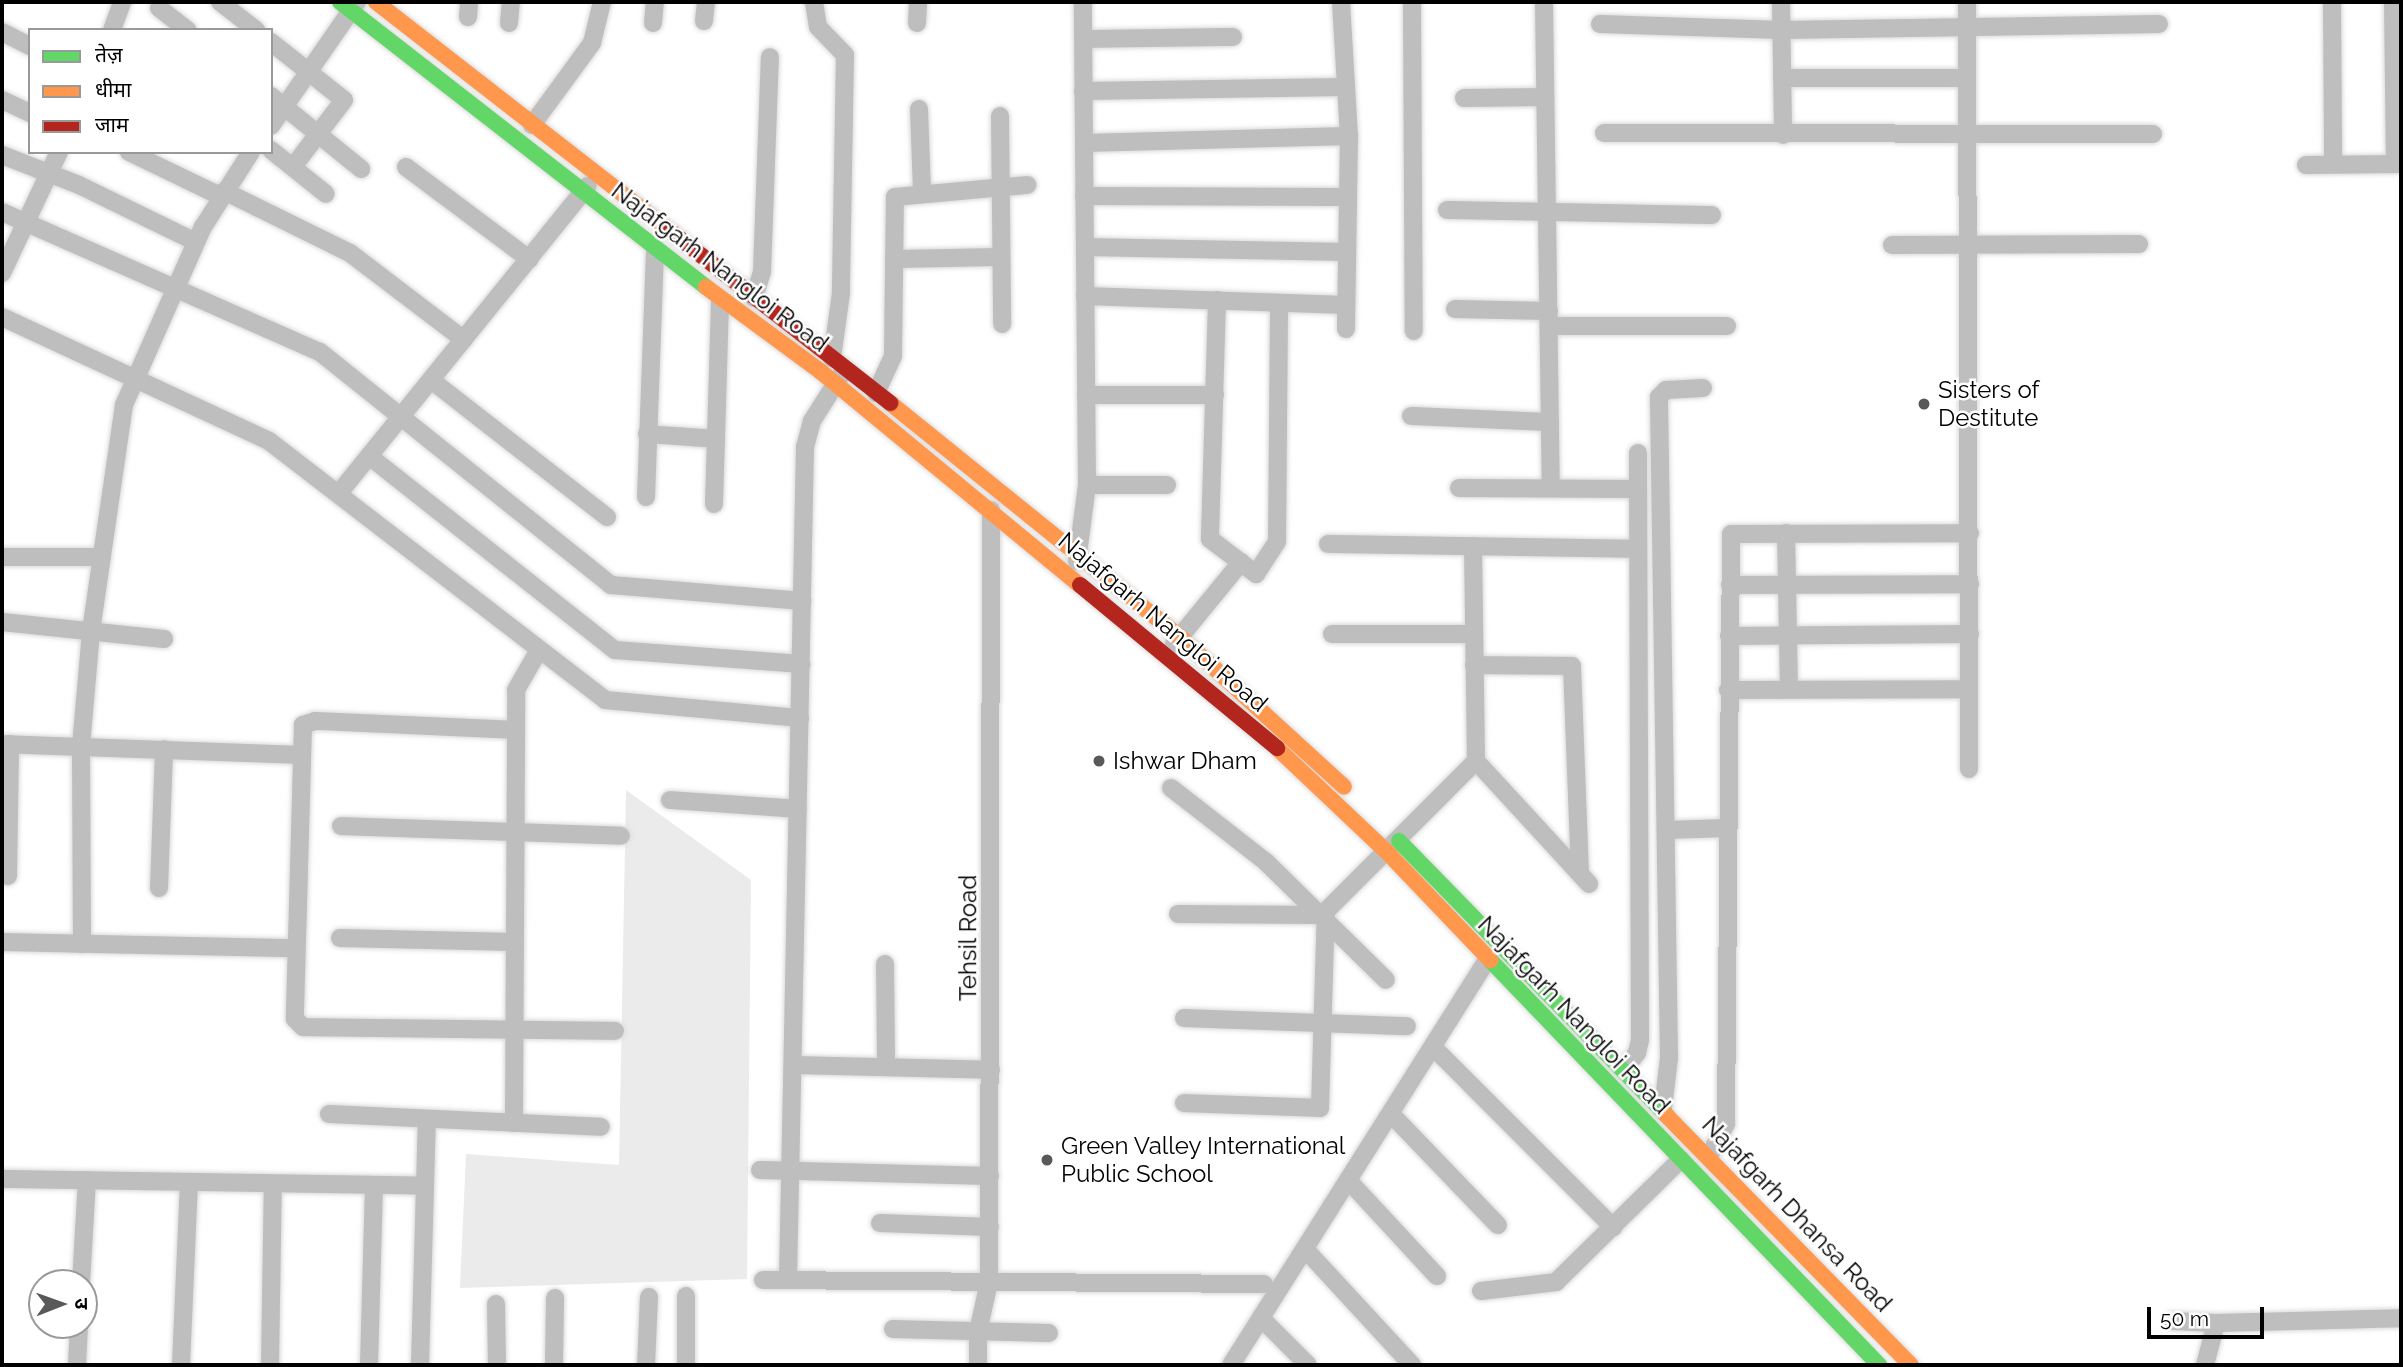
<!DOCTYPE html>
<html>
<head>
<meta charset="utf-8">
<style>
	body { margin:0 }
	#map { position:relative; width:2403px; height:1367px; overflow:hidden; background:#fff; font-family:Raleway,"Noto Sans Devanagari",sans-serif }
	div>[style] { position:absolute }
	.green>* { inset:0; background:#ebebeb }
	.roads { filter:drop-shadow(0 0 2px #dbdbdb) drop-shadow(0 0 2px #dbdbdb) }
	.street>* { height:18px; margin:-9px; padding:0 9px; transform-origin:9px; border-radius:9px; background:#bebebe }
	.fast>* { height:16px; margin:-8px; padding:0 8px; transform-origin:8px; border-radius:8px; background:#63d668 }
	.slow>* { height:16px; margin:-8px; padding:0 8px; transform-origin:8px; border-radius:8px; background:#ff974d }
	.jam>* { height:16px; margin:-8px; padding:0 8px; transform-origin:8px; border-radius:8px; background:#b3261e }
	.dots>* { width:19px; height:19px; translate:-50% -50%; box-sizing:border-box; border:4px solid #fff; border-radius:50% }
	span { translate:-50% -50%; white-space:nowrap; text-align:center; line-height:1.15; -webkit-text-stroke:5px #fff; paint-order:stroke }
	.street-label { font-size:24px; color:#000 }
	.poi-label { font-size:24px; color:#000 }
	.left { translate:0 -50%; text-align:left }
	.frame { position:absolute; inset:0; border:4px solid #000; pointer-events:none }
	.legend { position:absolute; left:28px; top:28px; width:245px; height:126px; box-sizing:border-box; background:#fff; border:2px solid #999; margin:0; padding:9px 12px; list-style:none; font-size:21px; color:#000 }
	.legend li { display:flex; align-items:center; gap:14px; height:35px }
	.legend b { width:35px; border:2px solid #999 }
	.north { position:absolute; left:28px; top:1269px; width:70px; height:70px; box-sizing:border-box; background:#fff; border:2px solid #999; border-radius:50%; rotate:89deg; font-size:19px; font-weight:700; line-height:28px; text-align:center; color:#000 }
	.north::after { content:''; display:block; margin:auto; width:24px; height:32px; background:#595959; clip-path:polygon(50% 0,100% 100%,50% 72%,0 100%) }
	.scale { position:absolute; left:2147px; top:1307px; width:117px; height:32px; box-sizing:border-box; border:4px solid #000; border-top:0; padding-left:9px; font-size:21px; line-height:24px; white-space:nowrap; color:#000; -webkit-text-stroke:5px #fff; paint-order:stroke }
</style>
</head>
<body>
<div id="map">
	<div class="green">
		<div style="clip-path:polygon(626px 790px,751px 880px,747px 1279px,460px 1288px,466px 1154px,619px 1165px)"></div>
	</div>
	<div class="roads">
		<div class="street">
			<div style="left:220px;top:2px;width:46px;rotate:37.9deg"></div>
			<div style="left:814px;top:2px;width:25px;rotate:81deg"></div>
			<div style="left:818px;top:27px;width:39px;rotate:46deg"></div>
			<div style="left:845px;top:55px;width:238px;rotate:91deg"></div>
			<div style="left:841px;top:293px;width:66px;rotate:97.9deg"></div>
			<div style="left:1341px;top:2px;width:134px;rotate:86.6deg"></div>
			<div style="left:1349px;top:136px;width:193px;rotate:90.9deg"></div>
			<div style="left:1412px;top:2px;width:329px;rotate:89.7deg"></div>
			<div style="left:1544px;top:2px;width:484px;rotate:89.2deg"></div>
			<div style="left:1781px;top:2px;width:133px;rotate:89.1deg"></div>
			<div style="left:1967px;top:2px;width:767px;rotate:89.85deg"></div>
			<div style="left:2332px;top:2px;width:162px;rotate:89.6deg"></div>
			<div style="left:2393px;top:2px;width:162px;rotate:89.3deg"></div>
			<div style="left:159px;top:8px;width:36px;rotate:38deg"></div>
			<div style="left:468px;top:17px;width:15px;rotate:-86deg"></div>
			<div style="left:704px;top:21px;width:19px;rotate:-84deg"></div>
			<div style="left:509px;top:23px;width:21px;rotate:-85deg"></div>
			<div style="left:653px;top:23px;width:21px;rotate:-85deg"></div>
			<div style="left:917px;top:23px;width:21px;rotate:-87deg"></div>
			<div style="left:1600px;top:24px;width:182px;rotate:1.9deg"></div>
			<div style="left:1782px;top:30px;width:377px;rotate:-0.9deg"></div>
			<div style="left:112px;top:30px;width:30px;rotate:-70deg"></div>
			<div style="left:2px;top:32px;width:31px;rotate:27deg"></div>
			<div style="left:1084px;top:39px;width:149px;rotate:-0.8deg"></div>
			<div style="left:271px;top:42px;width:93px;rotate:38.5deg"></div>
			<div style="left:344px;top:100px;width:84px;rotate:127.3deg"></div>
			<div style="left:1782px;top:78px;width:185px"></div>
			<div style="left:1083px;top:91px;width:261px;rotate:-0.9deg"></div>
			<div style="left:271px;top:96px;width:116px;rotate:39deg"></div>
			<div style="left:1464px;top:98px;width:81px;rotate:-0.7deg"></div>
			<div style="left:2px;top:100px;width:31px;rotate:25deg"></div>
			<div style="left:919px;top:109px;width:83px;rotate:87.9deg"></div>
			<div style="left:1000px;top:116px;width:208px;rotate:89.4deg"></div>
			<div style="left:532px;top:125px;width:102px;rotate:-53.8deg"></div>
			<div style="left:592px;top:43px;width:42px;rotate:-76.3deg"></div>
			<div style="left:271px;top:126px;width:151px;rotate:-55.3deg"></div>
			<div style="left:1604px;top:133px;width:549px;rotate:0.1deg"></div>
			<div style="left:1084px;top:143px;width:265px;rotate:-1.5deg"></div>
			<div style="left:271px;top:150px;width:70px;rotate:38.7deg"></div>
			<div style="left:129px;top:152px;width:101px;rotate:25.8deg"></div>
			<div style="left:2px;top:155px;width:83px;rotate:21.3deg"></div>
			<div style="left:79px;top:185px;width:130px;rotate:26deg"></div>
			<div style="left:2306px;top:165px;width:95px;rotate:-0.6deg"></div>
			<div style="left:406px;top:167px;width:154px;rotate:36.8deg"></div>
			<div style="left:224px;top:191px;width:140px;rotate:26.2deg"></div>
			<div style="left:350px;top:253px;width:143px;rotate:37.3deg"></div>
			<div style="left:1084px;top:196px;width:264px;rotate:0.2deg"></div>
			<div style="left:1447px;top:210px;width:265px;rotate:1.1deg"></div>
			<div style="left:2px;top:212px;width:347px;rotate:23.8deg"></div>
			<div style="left:320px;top:352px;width:373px;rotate:38.7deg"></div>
			<div style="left:611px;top:585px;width:192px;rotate:4.8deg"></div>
			<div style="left:1892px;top:245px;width:247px;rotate:-0.2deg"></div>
			<div style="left:1085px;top:247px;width:262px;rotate:1.1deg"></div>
			<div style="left:894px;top:259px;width:107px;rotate:-1.1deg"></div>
			<div style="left:2px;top:273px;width:134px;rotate:-64.8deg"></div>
			<div style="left:1085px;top:296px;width:261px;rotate:2deg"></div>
			<div style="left:754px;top:298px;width:27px;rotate:-73deg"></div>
			<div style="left:762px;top:272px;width:215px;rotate:-87.9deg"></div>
			<div style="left:1217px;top:300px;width:239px;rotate:91.7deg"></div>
			<div style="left:1210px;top:539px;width:58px;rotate:37.3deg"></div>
			<div style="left:1256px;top:574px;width:38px;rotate:-57deg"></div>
			<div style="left:1277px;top:542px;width:239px;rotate:-89.5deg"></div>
			<div style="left:1455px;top:309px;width:94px;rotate:1.2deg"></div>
			<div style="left:2px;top:317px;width:294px;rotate:24.9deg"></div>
			<div style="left:269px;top:441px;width:424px;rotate:37.6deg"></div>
			<div style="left:605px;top:700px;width:196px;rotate:5.3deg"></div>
			<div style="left:1549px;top:326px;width:178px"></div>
			<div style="left:431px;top:380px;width:223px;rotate:37.9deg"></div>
			<div style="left:876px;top:393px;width:41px;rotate:-65.3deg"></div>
			<div style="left:893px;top:356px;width:159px;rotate:-89.3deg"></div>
			<div style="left:895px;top:197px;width:133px;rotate:-5.2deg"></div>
			<div style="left:1086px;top:395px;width:129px"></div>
			<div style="left:1411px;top:416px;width:139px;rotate:2.5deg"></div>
			<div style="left:647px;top:434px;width:69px;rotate:4.1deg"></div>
			<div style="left:369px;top:456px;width:313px;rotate:38.3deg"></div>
			<div style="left:615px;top:650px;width:187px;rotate:4.3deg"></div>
			<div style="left:1087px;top:485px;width:80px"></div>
			<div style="left:1459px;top:488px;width:179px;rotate:0.3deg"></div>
			<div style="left:339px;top:493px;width:395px;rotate:-51deg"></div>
			<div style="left:646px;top:497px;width:247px;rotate:-87.9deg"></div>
			<div style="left:714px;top:504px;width:205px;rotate:-88.3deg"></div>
			<div style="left:1786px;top:533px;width:156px;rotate:88.9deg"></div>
			<div style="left:1328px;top:544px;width:310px;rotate:0.9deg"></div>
			<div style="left:2px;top:557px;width:100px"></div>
			<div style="left:1077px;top:561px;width:77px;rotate:-82.5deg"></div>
			<div style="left:1087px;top:485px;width:483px;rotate:-90.5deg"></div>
			<div style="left:1730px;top:585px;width:240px;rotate:-0.2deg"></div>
			<div style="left:2px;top:622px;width:163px;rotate:6deg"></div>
			<div style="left:1332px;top:634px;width:142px"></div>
			<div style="left:1729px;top:636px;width:241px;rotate:-0.5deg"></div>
			<div style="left:1174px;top:644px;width:106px;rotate:-50.7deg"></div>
			<div style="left:1474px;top:665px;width:98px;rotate:0.6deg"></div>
			<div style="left:1572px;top:666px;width:208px;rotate:87.8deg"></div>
			<div style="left:1728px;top:690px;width:241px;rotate:-0.2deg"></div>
			<div style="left:516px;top:730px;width:201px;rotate:-177.4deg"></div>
			<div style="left:315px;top:721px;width:13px;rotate:162deg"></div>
			<div style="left:303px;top:725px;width:294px;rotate:91.6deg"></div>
			<div style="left:295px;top:1019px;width:11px;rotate:45deg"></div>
			<div style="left:303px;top:1027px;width:312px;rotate:0.7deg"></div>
			<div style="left:2px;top:744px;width:298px;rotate:2.1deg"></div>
			<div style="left:1476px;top:761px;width:167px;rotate:47.4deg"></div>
			<div style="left:1171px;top:788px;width:120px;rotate:37.9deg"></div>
			<div style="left:1266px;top:862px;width:168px;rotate:44.5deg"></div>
			<div style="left:670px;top:800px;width:128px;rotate:4deg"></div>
			<div style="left:341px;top:826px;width:280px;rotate:2deg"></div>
			<div style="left:1667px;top:830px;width:60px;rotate:-1.9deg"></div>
			<div style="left:8px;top:876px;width:132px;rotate:-89.1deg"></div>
			<div style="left:159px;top:888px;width:139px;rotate:-87.9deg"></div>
			<div style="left:1178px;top:914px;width:146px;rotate:0.4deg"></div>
			<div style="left:340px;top:938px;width:174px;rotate:1.3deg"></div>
			<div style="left:2px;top:942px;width:294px;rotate:1.2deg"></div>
			<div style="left:82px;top:944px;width:198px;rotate:-90.3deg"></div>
			<div style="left:81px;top:746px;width:115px;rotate:-85deg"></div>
			<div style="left:91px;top:631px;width:228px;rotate:-81.7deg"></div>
			<div style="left:124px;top:405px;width:195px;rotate:-66.1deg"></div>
			<div style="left:203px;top:227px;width:89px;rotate:-57.4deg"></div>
			<div style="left:885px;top:964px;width:103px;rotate:89.4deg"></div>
			<div style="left:1184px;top:1018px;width:223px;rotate:2.1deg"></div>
			<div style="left:1433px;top:1047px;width:255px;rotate:45deg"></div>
			<div style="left:793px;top:1065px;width:198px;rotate:1.4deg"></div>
			<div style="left:1624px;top:1069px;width:21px;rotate:-51deg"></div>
			<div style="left:1637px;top:1053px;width:13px;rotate:-77deg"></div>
			<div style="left:1640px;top:1040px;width:587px;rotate:-90.2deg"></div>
			<div style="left:1184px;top:1103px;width:136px;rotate:2.1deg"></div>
			<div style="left:1320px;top:1108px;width:197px;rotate:-88.3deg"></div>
			<div style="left:1326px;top:911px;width:212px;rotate:-45deg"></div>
			<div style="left:1476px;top:761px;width:215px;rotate:-90.8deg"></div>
			<div style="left:1663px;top:1108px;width:50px;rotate:-83.2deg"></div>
			<div style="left:1669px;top:1058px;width:661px;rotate:-90.87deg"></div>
			<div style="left:1659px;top:397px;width:10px;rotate:-45deg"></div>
			<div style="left:1666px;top:390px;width:37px;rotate:-3deg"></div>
			<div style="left:329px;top:1114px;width:272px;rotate:2.7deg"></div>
			<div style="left:1391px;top:1114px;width:154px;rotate:46.1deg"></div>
			<div style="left:514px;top:1123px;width:433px;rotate:-89.7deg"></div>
			<div style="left:516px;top:690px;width:46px;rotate:-60.1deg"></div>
			<div style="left:1710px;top:1155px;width:35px;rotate:-63deg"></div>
			<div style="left:1726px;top:1124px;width:590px;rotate:-89.51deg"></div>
			<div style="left:1731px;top:534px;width:239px;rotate:-0.2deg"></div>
			<div style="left:760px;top:1170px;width:230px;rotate:1.5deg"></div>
			<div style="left:2px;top:1179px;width:423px;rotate:0.9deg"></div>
			<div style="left:1348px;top:1180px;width:131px;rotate:47.2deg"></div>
			<div style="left:880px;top:1223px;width:110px;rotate:2.1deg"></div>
			<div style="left:1305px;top:1249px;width:158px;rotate:47.3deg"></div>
			<div style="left:788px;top:1279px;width:832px;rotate:-88.83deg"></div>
			<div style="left:805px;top:447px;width:27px;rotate:-75deg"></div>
			<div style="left:812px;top:421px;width:54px;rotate:-57.8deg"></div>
			<div style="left:763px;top:1280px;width:501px;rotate:0.46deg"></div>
			<div style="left:81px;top:1283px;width:103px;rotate:-86.7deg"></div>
			<div style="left:1481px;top:1291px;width:76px;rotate:-6.8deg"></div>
			<div style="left:1556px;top:1282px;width:175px;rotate:-44.5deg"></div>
			<div style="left:686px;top:1296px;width:69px;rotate:90deg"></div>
			<div style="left:496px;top:1304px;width:61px;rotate:89.1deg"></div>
			<div style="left:1261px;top:1318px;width:66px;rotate:45deg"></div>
			<div style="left:2173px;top:1321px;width:43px;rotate:2.7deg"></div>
			<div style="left:893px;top:1329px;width:156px;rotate:1.5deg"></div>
			<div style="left:77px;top:1365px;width:40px;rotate:-87.1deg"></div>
			<div style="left:181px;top:1365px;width:183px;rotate:-87.5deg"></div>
			<div style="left:270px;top:1365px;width:181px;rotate:-89.1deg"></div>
			<div style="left:369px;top:1365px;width:180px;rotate:-88.4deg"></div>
			<div style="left:420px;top:1365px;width:246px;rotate:-88.4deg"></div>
			<div style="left:554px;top:1365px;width:67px;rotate:-89.1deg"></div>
			<div style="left:646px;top:1365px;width:68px;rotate:-87.5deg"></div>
			<div style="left:978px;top:1365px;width:33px;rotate:-90deg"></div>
			<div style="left:978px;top:1332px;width:51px;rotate:-77.6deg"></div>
			<div style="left:989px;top:1282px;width:772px;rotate:-89.85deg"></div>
			<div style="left:1231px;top:1365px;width:481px;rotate:-57.7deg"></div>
			<div style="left:2205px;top:1365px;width:43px;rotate:-75.3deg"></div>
			<div style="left:2216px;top:1323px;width:185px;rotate:-1.5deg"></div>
		</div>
		<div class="fast">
			<div style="left:340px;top:2px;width:464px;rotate:37.9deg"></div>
			<div style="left:1399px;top:841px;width:383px;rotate:45.7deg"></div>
			<div style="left:1490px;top:960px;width:562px;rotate:46.15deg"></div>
		</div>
		<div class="slow">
			<div style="left:376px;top:2px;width:366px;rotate:37.9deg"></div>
			<div style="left:706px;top:287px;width:142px;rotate:36.4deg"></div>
			<div style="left:820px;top:371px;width:337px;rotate:39.5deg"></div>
			<div style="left:890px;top:403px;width:373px;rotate:38.9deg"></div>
			<div style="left:1180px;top:637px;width:222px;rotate:42.4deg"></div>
			<div style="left:1277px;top:748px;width:150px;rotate:43.4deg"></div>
			<div style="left:1386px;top:851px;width:151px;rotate:46.3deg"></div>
			<div style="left:1666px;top:1115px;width:350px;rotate:45.6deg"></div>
		</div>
		<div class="jam">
			<div style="left:665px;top:227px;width:286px;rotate:38deg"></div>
			<div style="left:1080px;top:585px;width:256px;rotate:39.6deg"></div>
		</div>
	</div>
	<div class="dots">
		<div style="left:1924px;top:404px;background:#595959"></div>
		<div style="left:1099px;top:761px;background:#595959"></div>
		<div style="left:1047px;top:1160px;background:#595959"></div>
	</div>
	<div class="street-label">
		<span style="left:720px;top:267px;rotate:37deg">Najafgarh Nangloi Road</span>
		<span style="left:1163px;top:622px;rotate:40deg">Najafgarh Nangloi Road</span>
		<span style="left:968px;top:938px;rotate:-90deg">Tehsil Road</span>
		<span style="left:1574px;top:1015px;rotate:46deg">Najafgarh Nangloi Road</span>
		<span style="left:1797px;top:1214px;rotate:46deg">Najafgarh Dhansa Road</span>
	</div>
	<div class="poi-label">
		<span class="left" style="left:1938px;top:404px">Sisters of<br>Destitute</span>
		<span class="left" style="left:1113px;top:761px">Ishwar Dham</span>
		<span class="left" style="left:1061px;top:1160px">Green Valley International<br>Public School</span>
	</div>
	<div class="frame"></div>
	<ul class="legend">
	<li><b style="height:9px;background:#63d668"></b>तेज़</li>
	<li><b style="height:9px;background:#ff974d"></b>धीमा</li>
	<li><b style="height:9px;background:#b3261e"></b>जाम</li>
	</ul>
	<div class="north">उ</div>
	<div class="scale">50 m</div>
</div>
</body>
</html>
